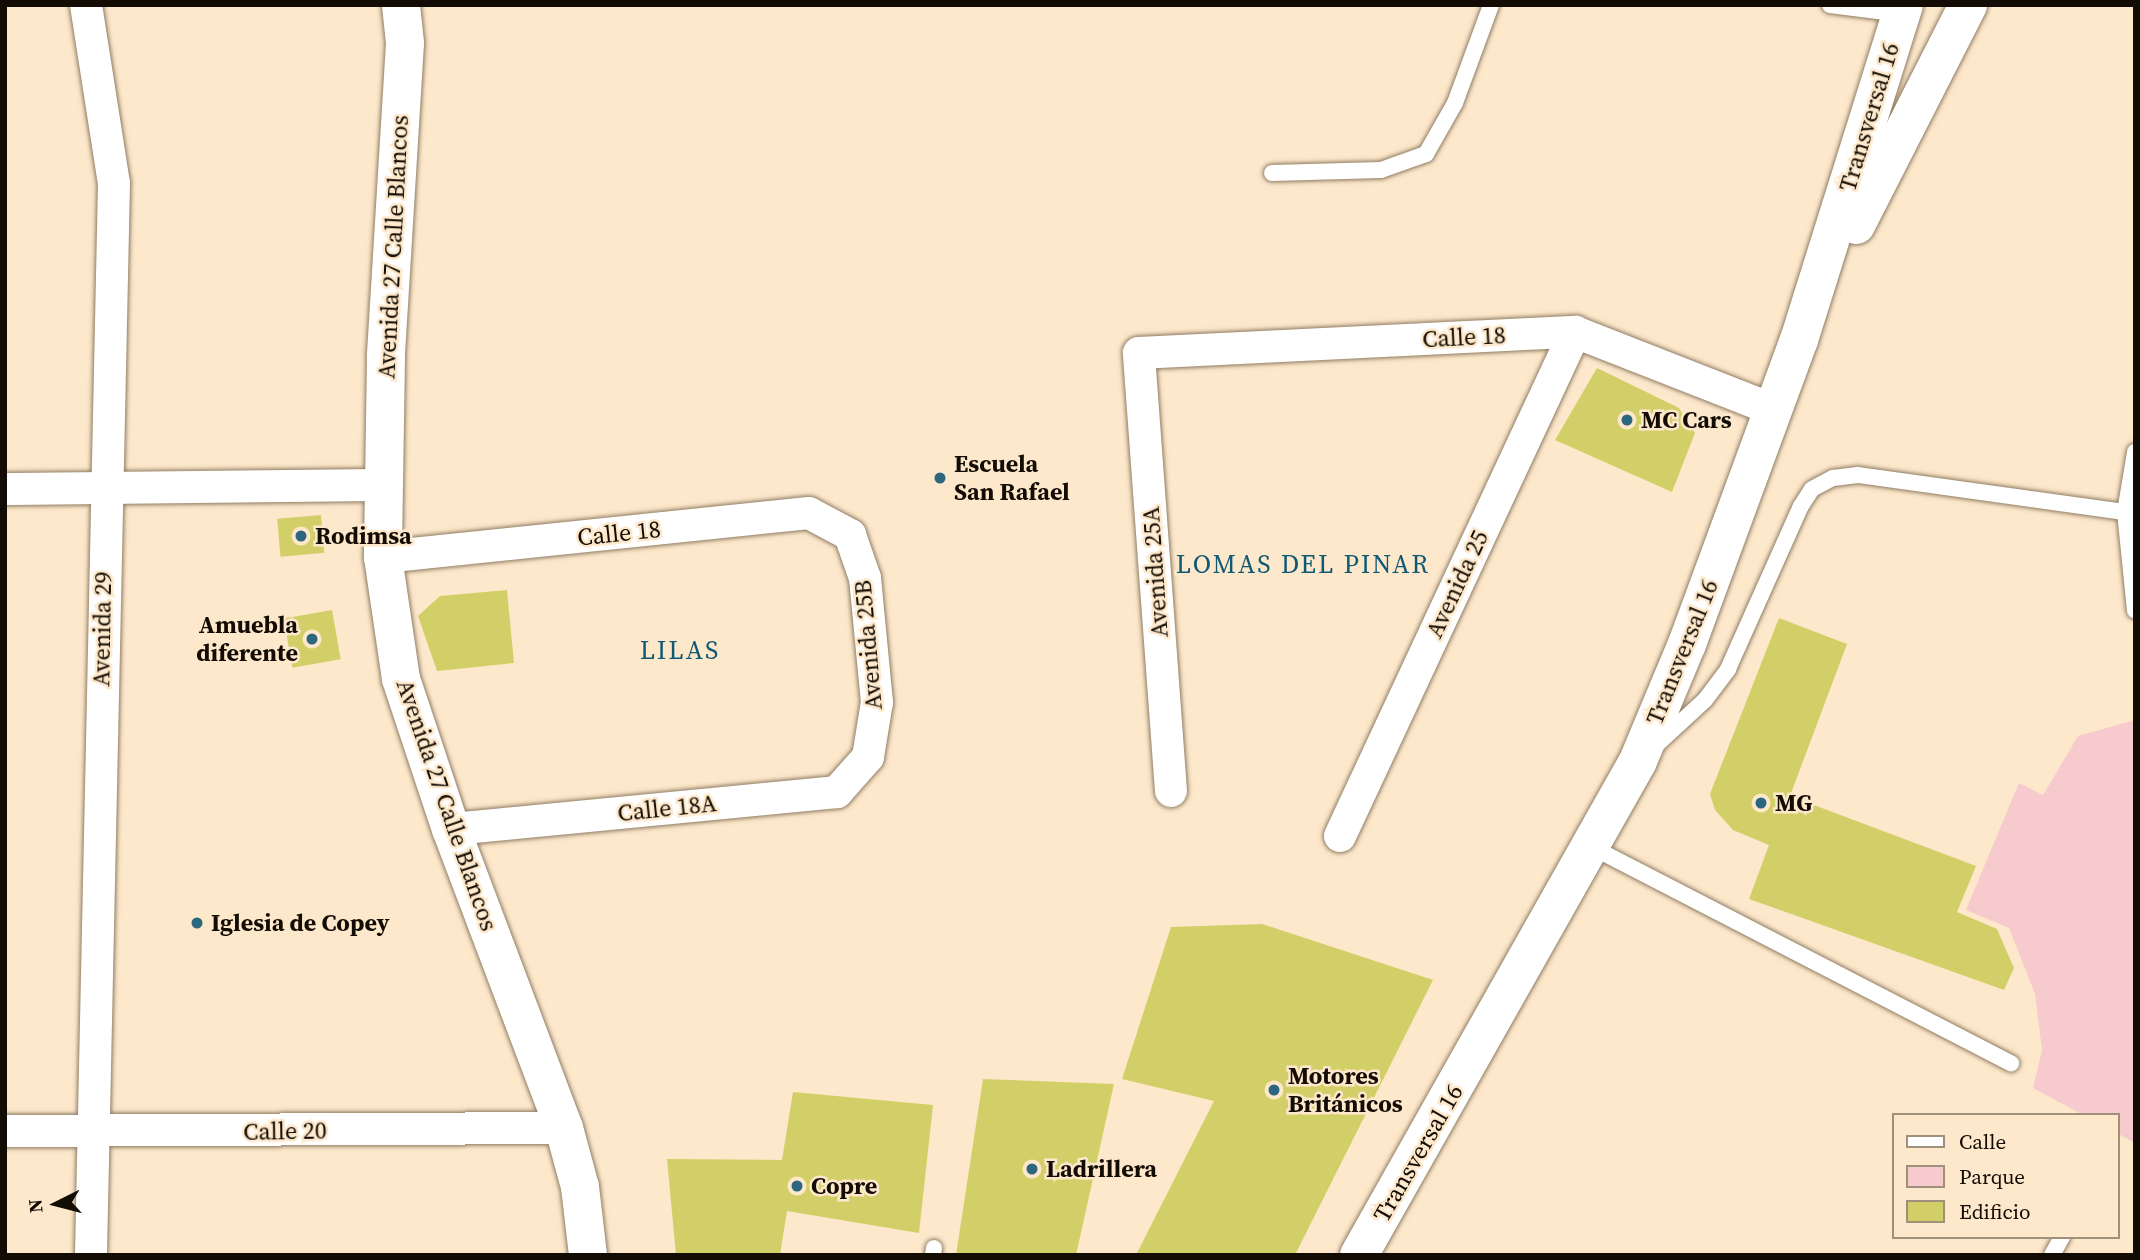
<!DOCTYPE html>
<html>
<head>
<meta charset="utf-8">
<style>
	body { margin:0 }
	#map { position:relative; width:2140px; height:1260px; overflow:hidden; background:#fde8cb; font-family:"Source Serif 4",serif }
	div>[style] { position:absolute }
	.green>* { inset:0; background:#f7cacd }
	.building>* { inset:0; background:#d3cf68; transform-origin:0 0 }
	.roads { filter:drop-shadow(0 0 2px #907d63) drop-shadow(0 0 2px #907d63) }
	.lane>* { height:16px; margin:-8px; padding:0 8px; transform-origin:8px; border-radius:8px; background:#fff }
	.street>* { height:32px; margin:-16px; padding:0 16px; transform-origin:16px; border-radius:16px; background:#fff }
	.secondary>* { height:38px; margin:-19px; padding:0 19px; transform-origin:19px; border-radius:19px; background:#fff }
	.dots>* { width:19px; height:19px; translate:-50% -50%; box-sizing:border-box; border:4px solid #fde8cb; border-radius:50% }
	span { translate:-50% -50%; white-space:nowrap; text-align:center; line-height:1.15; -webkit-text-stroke:5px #fde8cb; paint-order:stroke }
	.street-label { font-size:24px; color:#130c04 }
	.poi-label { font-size:24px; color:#130c04; font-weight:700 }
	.left { translate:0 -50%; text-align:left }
	.right { translate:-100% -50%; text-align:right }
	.neighbourhood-label { font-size:26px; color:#0f5974; letter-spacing:2px }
	.frame { position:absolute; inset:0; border:7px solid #130c04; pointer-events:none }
	.legend { position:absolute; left:1892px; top:1113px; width:228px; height:126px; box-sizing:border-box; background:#fde8cb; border:2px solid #9f907b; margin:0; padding:9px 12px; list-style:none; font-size:21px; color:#130c04 }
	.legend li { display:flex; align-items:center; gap:14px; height:35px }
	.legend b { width:35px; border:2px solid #9f907b }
	.north { position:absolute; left:21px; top:1169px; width:70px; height:70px; -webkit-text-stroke:5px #fde8cb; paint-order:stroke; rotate:264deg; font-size:19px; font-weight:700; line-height:28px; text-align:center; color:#130c04 }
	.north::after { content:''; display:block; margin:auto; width:24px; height:32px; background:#130c04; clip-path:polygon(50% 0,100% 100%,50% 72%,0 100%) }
</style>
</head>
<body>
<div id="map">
	<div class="green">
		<div style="clip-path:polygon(2135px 720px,2135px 1143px,2117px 1133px,2117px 1115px,2083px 1115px,2033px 1088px,2042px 1050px,2035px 994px,2009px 928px,1966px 910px,2019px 783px,2043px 795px,2078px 736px)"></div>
	</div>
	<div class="building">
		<div style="clip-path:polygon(1597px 368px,1679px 408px,1695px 433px,1672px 492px,1555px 440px)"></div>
		<div style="left:321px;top:515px;width:38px;height:44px;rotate:85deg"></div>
		<div style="clip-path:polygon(507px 590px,514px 663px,437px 671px,418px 616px,440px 596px)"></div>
		<div style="left:332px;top:610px;width:50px;height:49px;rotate:80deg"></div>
		<div style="clip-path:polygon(1779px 618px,1847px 644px,1790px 796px,1976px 866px,1957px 912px,1997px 929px,2014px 968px,2004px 990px,1749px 899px,1769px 845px,1733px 830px,1715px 810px,1710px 794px)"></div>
		<div style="clip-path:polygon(1262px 924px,1433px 980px,1295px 1255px,1136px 1255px,1214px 1101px,1122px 1079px,1171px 927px)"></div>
		<div style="clip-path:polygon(983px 1079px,1114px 1084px,1076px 1255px,956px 1255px)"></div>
		<div style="clip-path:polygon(793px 1092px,933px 1105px,919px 1233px,787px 1211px,780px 1255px,676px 1255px,667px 1159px,782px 1160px)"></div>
	</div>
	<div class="roads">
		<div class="lane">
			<div style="left:1830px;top:5px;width:72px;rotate:7.2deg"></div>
			<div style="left:1272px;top:173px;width:109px;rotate:-1.6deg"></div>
			<div style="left:1381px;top:170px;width:48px;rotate:-19.6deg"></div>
			<div style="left:1426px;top:154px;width:59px;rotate:-60.4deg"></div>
			<div style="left:1455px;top:103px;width:104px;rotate:-69.8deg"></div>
			<div style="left:2125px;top:512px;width:61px;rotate:-80.5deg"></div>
			<div style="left:1655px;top:746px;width:68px;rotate:-42.6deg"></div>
			<div style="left:1705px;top:700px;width:39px;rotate:-53deg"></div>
			<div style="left:1728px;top:669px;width:179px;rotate:-65.9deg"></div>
			<div style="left:1801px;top:506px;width:20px;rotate:-57deg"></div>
			<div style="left:1812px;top:489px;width:24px;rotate:-28deg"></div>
			<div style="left:1833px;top:478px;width:25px;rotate:-7deg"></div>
			<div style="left:1858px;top:475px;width:270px;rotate:7.9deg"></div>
			<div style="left:2125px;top:512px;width:99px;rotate:84.2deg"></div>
			<div style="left:1590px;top:846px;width:474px;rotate:27.3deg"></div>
			<div style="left:933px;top:1255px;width:7px;rotate:-82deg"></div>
			<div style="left:2052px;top:1255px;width:21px;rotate:-61deg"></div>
		</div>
		<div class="street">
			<div style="left:86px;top:5px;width:180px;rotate:81.1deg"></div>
			<div style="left:114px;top:183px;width:1072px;rotate:91.23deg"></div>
			<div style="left:5px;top:489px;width:380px;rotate:-0.6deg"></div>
			<div style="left:383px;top:557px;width:428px;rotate:-5.9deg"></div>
			<div style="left:809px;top:513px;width:47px;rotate:28.2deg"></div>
			<div style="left:850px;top:535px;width:46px;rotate:70.8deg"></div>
			<div style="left:865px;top:578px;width:125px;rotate:84.5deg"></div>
			<div style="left:877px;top:702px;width:56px;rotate:99.3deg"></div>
			<div style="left:868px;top:757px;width:47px;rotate:131.5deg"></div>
			<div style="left:837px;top:792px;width:388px;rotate:174.5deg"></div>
			<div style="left:1171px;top:791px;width:439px;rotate:-94.2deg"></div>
			<div style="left:1139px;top:353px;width:437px;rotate:-2.8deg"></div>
			<div style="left:1575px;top:332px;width:214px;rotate:21.4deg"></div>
			<div style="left:1340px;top:836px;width:556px;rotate:-65deg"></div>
			<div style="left:5px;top:1131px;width:559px;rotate:-0.31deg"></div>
		</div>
		<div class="secondary">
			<div style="left:401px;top:5px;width:38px;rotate:84deg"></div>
			<div style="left:405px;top:43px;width:315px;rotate:93.5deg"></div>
			<div style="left:386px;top:357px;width:200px;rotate:90.9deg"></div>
			<div style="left:383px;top:557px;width:123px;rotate:81.6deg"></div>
			<div style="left:401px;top:679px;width:158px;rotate:71.6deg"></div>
			<div style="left:451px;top:829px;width:320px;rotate:69.3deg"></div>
			<div style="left:564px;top:1128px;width:61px;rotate:74.8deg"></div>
			<div style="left:580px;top:1187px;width:68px;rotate:83.3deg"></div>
			<div style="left:1856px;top:225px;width:247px;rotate:-63deg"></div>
			<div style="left:1359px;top:1255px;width:567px;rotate:-60.54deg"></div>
			<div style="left:1638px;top:761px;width:127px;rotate:-67.3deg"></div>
			<div style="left:1687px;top:644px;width:324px;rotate:-69.8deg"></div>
			<div style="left:1799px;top:340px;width:351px;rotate:-72.6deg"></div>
		</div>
	</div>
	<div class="dots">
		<div style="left:1627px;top:420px;background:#2c667f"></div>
		<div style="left:940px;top:478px;background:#2c667f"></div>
		<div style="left:301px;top:536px;background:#2c667f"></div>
		<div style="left:312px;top:639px;background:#2c667f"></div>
		<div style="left:1761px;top:803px;background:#2c667f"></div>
		<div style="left:197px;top:923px;background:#2c667f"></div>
		<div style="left:1274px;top:1090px;background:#2c667f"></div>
		<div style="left:1032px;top:1169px;background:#2c667f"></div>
		<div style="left:797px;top:1186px;background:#2c667f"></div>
	</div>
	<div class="street-label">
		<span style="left:1869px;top:117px;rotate:-73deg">Transversal 16</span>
		<span style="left:393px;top:247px;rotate:-87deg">Avenida 27 Calle Blancos</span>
		<span style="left:1464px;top:337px;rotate:-3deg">Calle 18</span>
		<span style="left:619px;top:533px;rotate:-6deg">Calle 18</span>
		<span style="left:1155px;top:572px;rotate:-94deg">Avenida 25A</span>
		<span style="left:1457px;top:584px;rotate:-65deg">Avenida 25</span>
		<span style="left:102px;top:629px;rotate:-89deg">Avenida 29</span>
		<span style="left:868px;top:645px;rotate:-95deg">Avenida 25B</span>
		<span style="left:1682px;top:652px;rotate:-68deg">Transversal 16</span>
		<span style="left:447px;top:805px;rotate:71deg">Avenida 27 Calle Blancos</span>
		<span style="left:667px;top:808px;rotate:-6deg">Calle 18A</span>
		<span style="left:285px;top:1131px;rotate:-1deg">Calle 20</span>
		<span style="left:1418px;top:1153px;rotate:-60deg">Transversal 16</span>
	</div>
	<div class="poi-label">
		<span class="left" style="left:1641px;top:420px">MC Cars</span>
		<span class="left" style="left:954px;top:478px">Escuela<br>San Rafael</span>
		<span class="left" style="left:315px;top:536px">Rodimsa</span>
		<span class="right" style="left:298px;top:639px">Amuebla<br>diferente</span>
		<span class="left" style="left:1775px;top:803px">MG</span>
		<span class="left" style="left:211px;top:923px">Iglesia de Copey</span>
		<span class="left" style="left:1288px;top:1090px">Motores<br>Británicos</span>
		<span class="left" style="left:1046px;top:1169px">Ladrillera</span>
		<span class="left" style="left:811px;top:1186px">Copre</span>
	</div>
	<div class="neighbourhood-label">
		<span style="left:1303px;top:565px">LOMAS DEL PINAR</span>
		<span style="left:680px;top:651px">LILAS</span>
	</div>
	<div class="frame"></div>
	<ul class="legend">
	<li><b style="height:9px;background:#fff"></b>Calle</li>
	<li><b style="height:19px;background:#f7cacd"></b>Parque</li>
	<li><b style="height:19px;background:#d3cf68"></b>Edificio</li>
	</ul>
	<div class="north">N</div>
</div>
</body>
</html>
